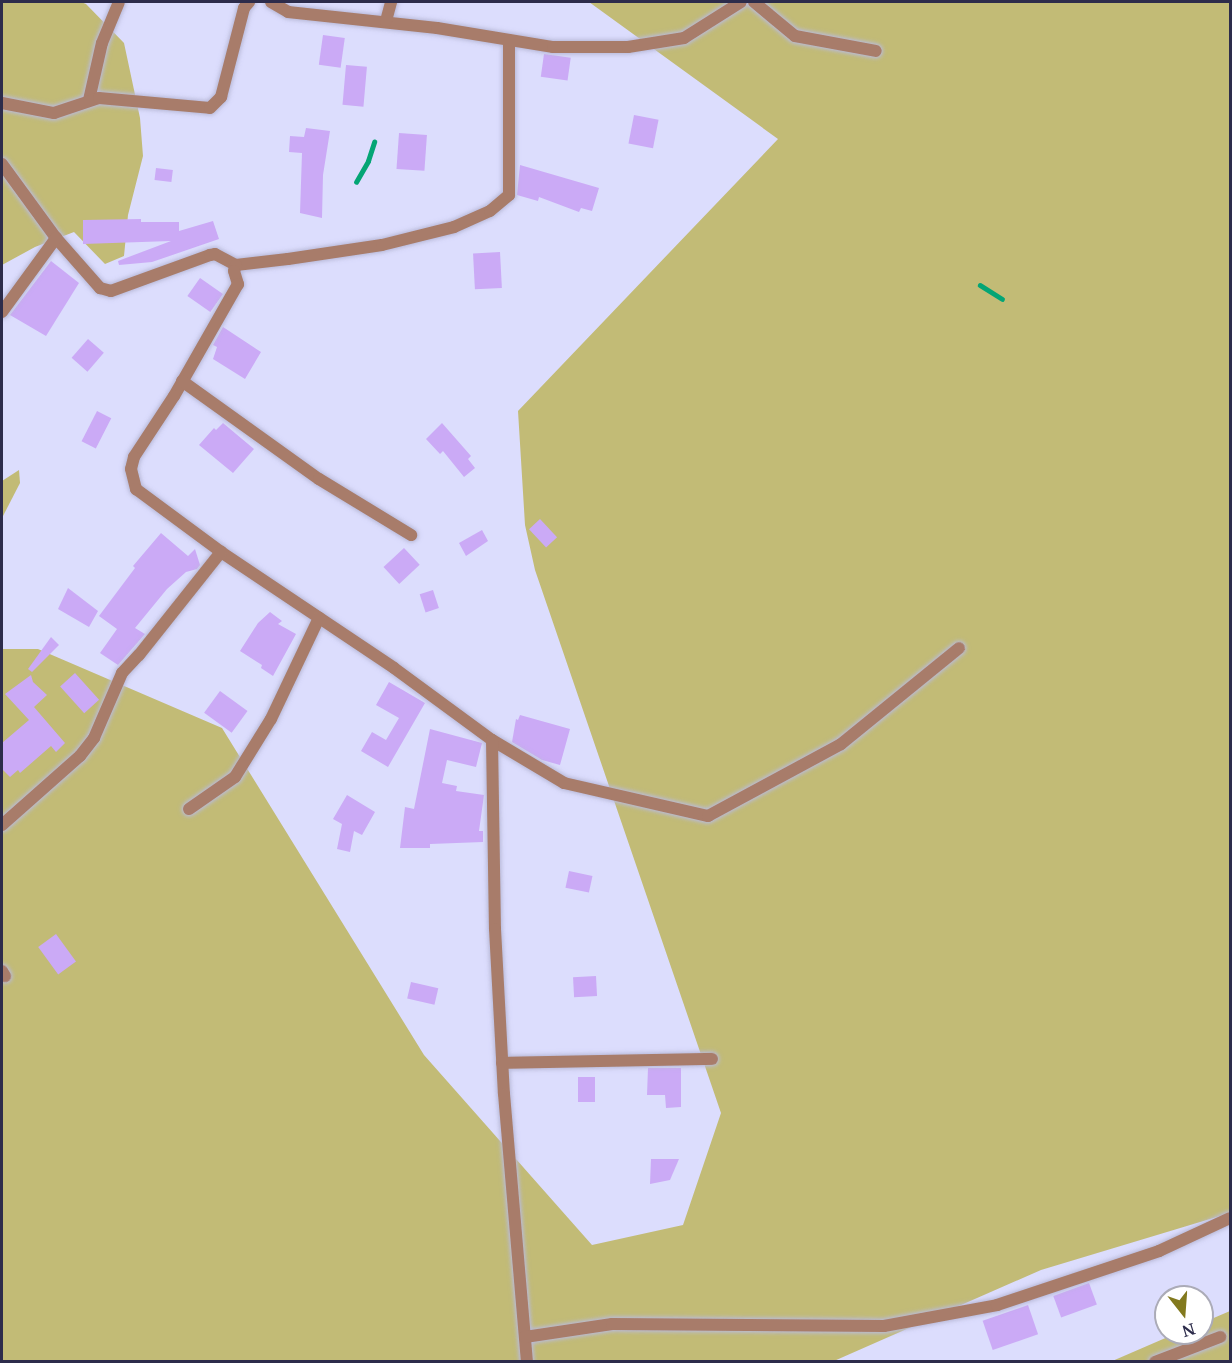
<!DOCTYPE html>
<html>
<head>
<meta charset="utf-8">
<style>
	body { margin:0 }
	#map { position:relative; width:1232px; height:1363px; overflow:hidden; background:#dcddfd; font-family:"Noto Serif",serif }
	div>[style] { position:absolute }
	.green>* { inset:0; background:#c2bb76 }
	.stream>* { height:4.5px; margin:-2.25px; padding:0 2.25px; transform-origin:2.25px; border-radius:2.25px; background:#04a575 }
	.building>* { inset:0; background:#cbaaf6; transform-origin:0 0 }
	.roads { filter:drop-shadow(0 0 2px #b9bad9) drop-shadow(0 0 2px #b9bad9) }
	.street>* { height:12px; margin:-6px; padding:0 6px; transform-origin:6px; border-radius:6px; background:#a87c6a }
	span { translate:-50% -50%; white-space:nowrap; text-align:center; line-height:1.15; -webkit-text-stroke:4.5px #fff; paint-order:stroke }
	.frame { position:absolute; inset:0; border:3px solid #2d2c4b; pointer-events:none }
	.north { position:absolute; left:1154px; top:1285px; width:60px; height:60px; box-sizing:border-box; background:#fff; border:2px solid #ababb7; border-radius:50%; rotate:163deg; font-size:16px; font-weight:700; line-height:24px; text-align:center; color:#2d2c4b }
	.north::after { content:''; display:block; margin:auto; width:21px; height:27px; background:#82791e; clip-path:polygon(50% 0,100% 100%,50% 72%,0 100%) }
</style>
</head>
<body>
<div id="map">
	<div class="green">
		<div style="clip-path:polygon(2px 2px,81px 2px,86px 4px,124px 43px,140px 118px,143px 156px,128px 215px,124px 256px,105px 264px,74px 232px,35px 247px,2px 265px)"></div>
		<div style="clip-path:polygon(589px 2px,1230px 2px,1230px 1213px,1041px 1270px,834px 1361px,2px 1362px,2px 649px,38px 649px,222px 728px,424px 1055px,592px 1245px,683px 1225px,721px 1113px,535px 570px,525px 525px,518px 411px,778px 139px)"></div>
		<div style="clip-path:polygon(19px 470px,20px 483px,2px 518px,2px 481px)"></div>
		<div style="clip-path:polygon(1230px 1311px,1230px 1361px,1110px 1362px,1177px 1333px,1202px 1333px,1202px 1323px)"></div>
	</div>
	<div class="stream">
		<div style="left:356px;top:182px;width:24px;rotate:-60deg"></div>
		<div style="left:368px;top:161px;width:20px;rotate:-72deg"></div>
		<div style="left:980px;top:285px;width:26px;rotate:32deg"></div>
	</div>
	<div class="building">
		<div style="left:323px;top:35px;width:22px;height:30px;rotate:8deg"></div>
		<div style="left:544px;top:54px;width:27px;height:23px;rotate:8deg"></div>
		<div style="left:346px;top:65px;width:21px;height:40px;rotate:5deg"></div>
		<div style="left:634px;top:115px;width:25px;height:29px;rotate:11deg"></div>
		<div style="clip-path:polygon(306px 128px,330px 131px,323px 175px,322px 218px,300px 213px,302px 153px,289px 152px,290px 136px,304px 137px)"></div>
		<div style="left:399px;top:133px;width:28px;height:36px;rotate:4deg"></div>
		<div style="clip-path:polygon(520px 165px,599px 188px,592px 211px,581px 208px,579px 212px,539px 197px,538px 201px,517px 195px)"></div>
		<div style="left:156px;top:168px;width:17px;height:12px;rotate:7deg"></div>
		<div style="clip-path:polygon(141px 219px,141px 222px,179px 222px,179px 231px,213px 221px,219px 239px,152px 262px,119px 265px,118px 261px,171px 241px,83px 244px,83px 220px)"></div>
		<div style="left:500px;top:252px;width:36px;height:27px;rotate:87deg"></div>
		<div style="clip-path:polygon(51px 261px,79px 283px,46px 336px,10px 315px)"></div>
		<div style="left:200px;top:278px;width:28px;height:22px;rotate:35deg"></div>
		<div style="clip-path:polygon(223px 327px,261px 352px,245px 379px,213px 359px,217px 347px,213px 345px)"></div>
		<div style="left:88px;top:339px;width:21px;height:25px;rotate:41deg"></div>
		<div style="left:97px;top:411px;width:16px;height:34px;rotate:27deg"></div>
		<div style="clip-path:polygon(223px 423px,254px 449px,233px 473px,199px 445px,214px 428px,216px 430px)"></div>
		<div style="clip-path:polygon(442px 423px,471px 456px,468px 459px,475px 468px,464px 477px,443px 451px,440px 454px,426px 439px)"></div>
		<div style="left:540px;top:519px;width:25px;height:15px;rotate:47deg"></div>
		<div style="clip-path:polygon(482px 530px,488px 541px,466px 556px,459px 543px)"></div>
		<div style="clip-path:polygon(161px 533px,188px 556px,195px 549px,200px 565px,197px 569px,186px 572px,167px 589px,135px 628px,145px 634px,118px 665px,100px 653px,117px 629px,99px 616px,135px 568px,133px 566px)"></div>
		<div style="left:404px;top:548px;width:23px;height:28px;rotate:47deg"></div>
		<div style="clip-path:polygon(68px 588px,98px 611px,89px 627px,58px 609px)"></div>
		<div style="left:433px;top:590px;width:19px;height:14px;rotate:72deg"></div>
		<div style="clip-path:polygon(270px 612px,282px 621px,278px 624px,296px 634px,273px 676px,261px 668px,262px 665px,240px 651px,258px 623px)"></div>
		<div style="clip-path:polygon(51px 637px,59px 645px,32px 672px,28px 669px)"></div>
		<div style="left:75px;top:673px;width:36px;height:20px;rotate:48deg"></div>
		<div style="clip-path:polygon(31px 675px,33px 682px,47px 695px,34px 707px,65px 743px,56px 752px,51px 746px,20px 773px,18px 770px,10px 777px,2px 769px,2px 743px,29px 720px,5px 694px)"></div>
		<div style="clip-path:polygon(389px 682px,425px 703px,388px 767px,361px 751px,372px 732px,386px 740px,399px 718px,376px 705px)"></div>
		<div style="left:220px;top:691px;width:34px;height:27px;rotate:36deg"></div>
		<div style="clip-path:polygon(520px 715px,570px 729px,560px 765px,542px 760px,512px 742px,516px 719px,518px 720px)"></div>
		<div style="clip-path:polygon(430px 729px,482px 743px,476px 767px,447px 760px,442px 783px,457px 786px,456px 791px,484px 795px,479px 831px,483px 831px,483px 842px,430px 844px,430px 848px,400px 848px,405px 807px,414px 809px)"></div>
		<div style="clip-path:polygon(347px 795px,375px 812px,362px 835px,354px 831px,350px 852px,337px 849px,342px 824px,333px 819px)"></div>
		<div style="left:569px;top:871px;width:24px;height:17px;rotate:12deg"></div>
		<div style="left:56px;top:934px;width:34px;height:22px;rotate:54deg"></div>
		<div style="left:596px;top:976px;width:20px;height:23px;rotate:87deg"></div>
		<div style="left:411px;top:982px;width:28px;height:17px;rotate:13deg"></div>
		<div style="clip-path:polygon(648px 1068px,681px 1068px,681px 1107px,666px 1108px,665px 1095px,647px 1095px)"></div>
		<div style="left:578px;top:1077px;width:17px;height:25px"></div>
		<div style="clip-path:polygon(651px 1159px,679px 1159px,670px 1180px,650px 1184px)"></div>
		<div style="left:1089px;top:1283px;width:23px;height:38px;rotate:70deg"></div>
		<div style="left:1028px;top:1305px;width:31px;height:48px;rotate:71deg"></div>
	</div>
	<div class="roads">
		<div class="street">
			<div style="left:271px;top:2px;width:20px;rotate:30deg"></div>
			<div style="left:288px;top:12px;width:150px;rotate:6.1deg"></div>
			<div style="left:437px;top:28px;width:118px;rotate:9.3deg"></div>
			<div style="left:553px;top:47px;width:75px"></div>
			<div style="left:628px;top:47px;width:57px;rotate:-9.1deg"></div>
			<div style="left:684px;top:38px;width:67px;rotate:-32.3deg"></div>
			<div style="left:754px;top:2px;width:53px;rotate:39.7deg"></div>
			<div style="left:795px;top:36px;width:82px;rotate:10.5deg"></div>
			<div style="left:386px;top:21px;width:20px;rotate:-75deg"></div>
			<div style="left:89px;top:100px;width:58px;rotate:-77.2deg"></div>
			<div style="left:102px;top:43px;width:44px;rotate:-67.5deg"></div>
			<div style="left:2px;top:103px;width:53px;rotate:10.9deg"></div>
			<div style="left:54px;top:113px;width:47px;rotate:-18.4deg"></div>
			<div style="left:99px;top:98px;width:111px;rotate:5.1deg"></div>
			<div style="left:210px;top:108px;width:16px;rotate:-45deg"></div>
			<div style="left:221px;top:97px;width:92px;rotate:-75.5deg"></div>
			<div style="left:244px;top:8px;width:8px;rotate:-50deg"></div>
			<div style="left:2px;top:164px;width:92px;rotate:53.9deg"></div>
			<div style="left:56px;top:238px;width:67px;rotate:48.7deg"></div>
			<div style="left:100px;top:288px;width:11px;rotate:15deg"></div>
			<div style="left:111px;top:291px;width:105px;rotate:-20deg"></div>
			<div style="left:210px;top:255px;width:5px;rotate:-11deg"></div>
			<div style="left:215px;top:254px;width:24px;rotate:28deg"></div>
			<div style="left:236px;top:265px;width:52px;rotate:-6.6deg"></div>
			<div style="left:288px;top:259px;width:95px;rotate:-8.5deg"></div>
			<div style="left:382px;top:245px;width:74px;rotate:-14deg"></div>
			<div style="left:454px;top:227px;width:39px;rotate:-24deg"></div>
			<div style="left:490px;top:211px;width:25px;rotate:-40deg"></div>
			<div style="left:509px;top:195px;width:155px;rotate:-90deg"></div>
			<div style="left:236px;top:265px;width:6px;rotate:108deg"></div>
			<div style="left:234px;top:271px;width:14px;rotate:73deg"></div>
			<div style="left:238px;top:284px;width:129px;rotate:119.7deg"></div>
			<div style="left:174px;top:396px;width:73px;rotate:123.3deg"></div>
			<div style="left:134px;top:457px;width:12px;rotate:104deg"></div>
			<div style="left:131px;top:469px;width:21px;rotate:76deg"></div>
			<div style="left:136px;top:489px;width:106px;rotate:36.5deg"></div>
			<div style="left:221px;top:552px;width:208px;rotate:33.8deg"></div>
			<div style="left:394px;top:668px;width:122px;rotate:36.3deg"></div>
			<div style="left:492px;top:740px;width:84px;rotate:30.8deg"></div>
			<div style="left:564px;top:783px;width:148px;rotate:12.9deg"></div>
			<div style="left:708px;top:816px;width:151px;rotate:-28.4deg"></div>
			<div style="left:841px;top:744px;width:152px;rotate:-39.1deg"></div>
			<div style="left:2px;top:312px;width:92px;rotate:-53.9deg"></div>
			<div style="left:182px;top:381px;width:168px;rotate:35.6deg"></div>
			<div style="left:319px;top:479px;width:108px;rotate:31.3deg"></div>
			<div style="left:492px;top:740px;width:189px;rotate:89.1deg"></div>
			<div style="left:495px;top:929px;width:165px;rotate:86.9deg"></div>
			<div style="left:504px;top:1094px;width:269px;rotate:85.1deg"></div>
			<div style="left:189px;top:809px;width:56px;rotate:-34.8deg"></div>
			<div style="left:235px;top:777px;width:68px;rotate:-58.2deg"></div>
			<div style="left:271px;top:719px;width:112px;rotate:-64.6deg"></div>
			<div style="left:2px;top:825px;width:104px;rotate:-41.5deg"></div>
			<div style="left:80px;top:756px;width:23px;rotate:-52deg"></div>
			<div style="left:94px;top:738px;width:71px;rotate:-66.7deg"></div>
			<div style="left:122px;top:673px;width:25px;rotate:-47deg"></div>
			<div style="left:139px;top:655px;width:132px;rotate:-51.5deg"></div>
			<div style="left:2px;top:971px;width:6px;rotate:59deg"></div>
			<div style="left:502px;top:1063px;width:210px;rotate:-1.1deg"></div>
			<div style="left:525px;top:1337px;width:88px;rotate:-8.5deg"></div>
			<div style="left:612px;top:1324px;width:272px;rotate:0.4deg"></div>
			<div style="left:884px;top:1326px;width:115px;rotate:-10.5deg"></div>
			<div style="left:997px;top:1305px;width:171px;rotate:-18.4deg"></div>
			<div style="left:1159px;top:1251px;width:78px;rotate:-24.9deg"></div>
			<div style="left:1155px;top:1362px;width:70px;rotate:-21deg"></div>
		</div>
	</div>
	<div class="frame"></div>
	<div class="north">N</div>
</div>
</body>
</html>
